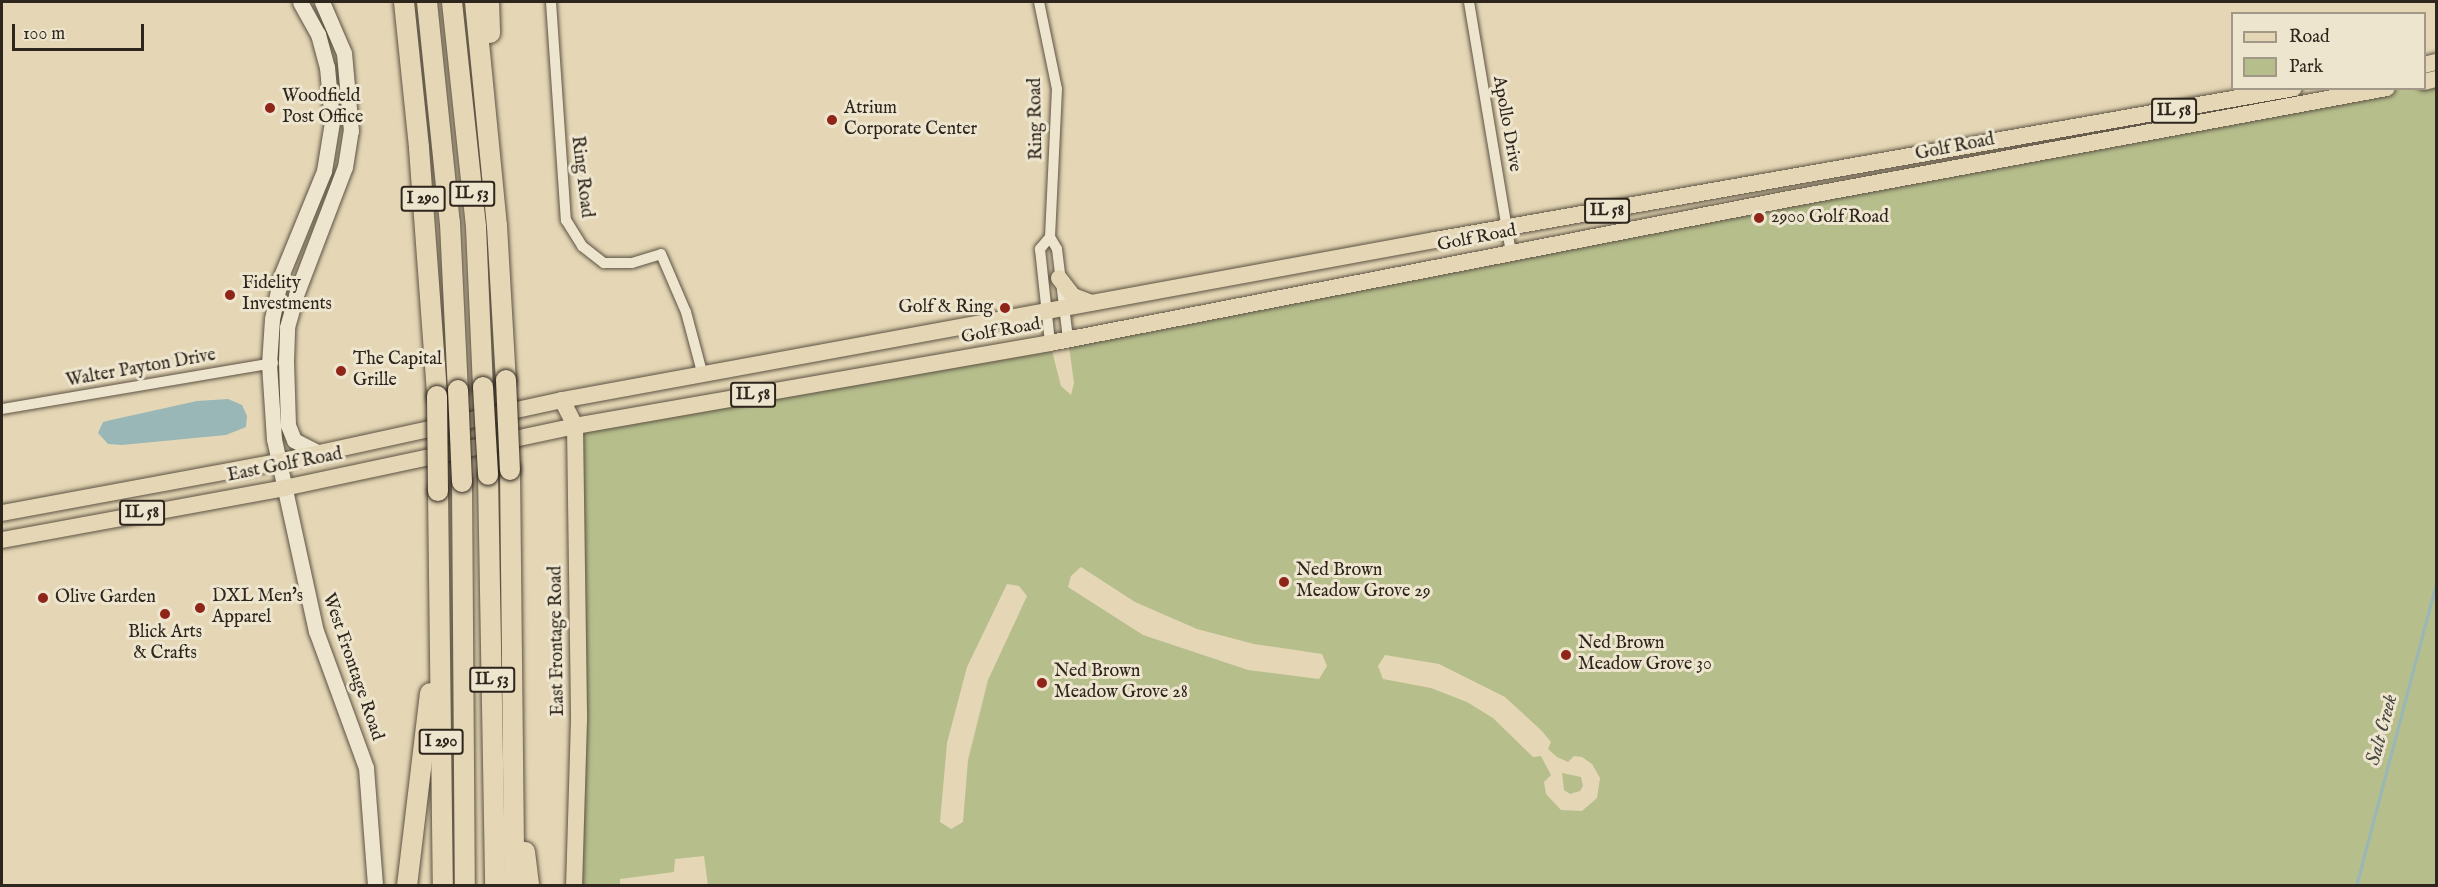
<!DOCTYPE html>
<html>
<head>
<meta charset="utf-8">
<style>
	body { margin:0 }
	#map { position:relative; width:2438px; height:887px; overflow:hidden; background:#e5d7b5; font-family:"IM FELL English",serif }
	div>[style] { position:absolute }
	.green>* { inset:0; background:#b6be8c }
	.water>* { inset:0; background:#99b7b7 }
	.stream>* { height:3px; margin:-1.5px; padding:0 1.5px; transform-origin:1.5px; border-radius:1.5px; background:#99b7b7 }
	.roads { filter:drop-shadow(0 0 2px #5c5243) drop-shadow(0 0 2px #5c5243) }
	.street>* { height:10px; margin:-5px; padding:0 5px; transform-origin:5px; border-radius:5px; background:#eee5cf }
	.secondary>* { height:15px; margin:-7.5px; padding:0 7.5px; transform-origin:7.5px; border-radius:7.5px; background:#eee5cf }
	.primary>* { height:16px; margin:-8px; padding:0 8px; transform-origin:8px; border-radius:8px; background:#e5d7b5 }
	.highway>* { height:20px; margin:-10px; padding:0 10px; transform-origin:10px; border-radius:10px; background:#e5d7b5 }
	.bridges { filter:drop-shadow(0 0 2px #2e251d) drop-shadow(0 0 2px #2e251d) }
	.highway-bridge>* { height:20px; margin:-10px; padding:0 10px; transform-origin:10px; border-radius:10px; background:#e5d7b5 }
	.dots>* { width:16px; height:16px; translate:-50% -50%; box-sizing:border-box; border:3px solid #eee5cf; border-radius:50% }
	span { translate:-50% -50%; white-space:nowrap; text-align:center; line-height:1.15; -webkit-text-stroke:6px #eee5cf; paint-order:stroke }
	.shield-label span { padding:2px 4px; background:#eee5cf; border:2px solid; border-radius:4px; -webkit-text-stroke-width:0 }
	.shield-label { font-size:16px; color:#2e251d; font-weight:700 }
	.poi-label { font-size:18px; color:#2e251d }
	.left { translate:0 -50%; text-align:left }
	.right { translate:-100% -50%; text-align:right }
	.street-label { font-size:18px; color:#2e251d }
	.water-label { font-size:20px; color:#494a44; font-style:italic }
	.frame { position:absolute; inset:0; border:3px solid #2e251d; pointer-events:none }
	.legend { position:absolute; left:2231px; top:12px; width:195px; height:78px; box-sizing:border-box; background:#eee5cf; border:2px solid #a19888; margin:0; padding:8px 10px; list-style:none; font-size:18px; color:#2e251d }
	.legend li { display:flex; align-items:center; gap:12px; height:30px }
	.legend b { width:30px; border:2px solid #a19888 }
	.scale { position:absolute; left:12px; top:24px; width:132px; height:27px; box-sizing:border-box; border:3px solid #2e251d; border-top:0; padding-left:8px; font-size:18px; line-height:21px; white-space:nowrap; color:#2e251d; -webkit-text-stroke:4px #eee5cf; paint-order:stroke }
</style>
</head>
<body>
<div id="map">
	<div class="green">
		<div style="clip-path:polygon(evenodd,2436px 79px,2436px 885px,708px 886px,704px 856px,675px 859px,674px 872px,620px 879px,620px 885px,575px 886px,575px 426px,1050px 343px,1061px 386px,1071px 395px,1074px 383px,1068px 339px,2387px 89px,2424px 88px,2436px 79px,1081px 567px,1135px 602px,1197px 629px,1254px 644px,1322px 654px,1327px 666px,1319px 679px,1248px 670px,1143px 635px,1068px 587px,1071px 576px,1081px 567px,2436px 79px,1007px 584px,1019px 586px,1027px 596px,988px 680px,968px 760px,963px 822px,951px 829px,940px 822px,947px 743px,967px 667px,1007px 584px,2436px 79px,1385px 655px,1439px 664px,1505px 697px,1542px 731px,1551px 742px,1548px 749px,1557px 757px,1568px 762px,1574px 756px,1582px 757px,1592px 764px,1600px 778px,1597px 798px,1582px 811px,1561px 810px,1546px 794px,1544px 782px,1551px 775px,1541px 756px,1533px 757px,1493px 718px,1467px 702px,1431px 688px,1383px 679px,1378px 666px,1385px 655px)"></div>
		<div style="clip-path:polygon(1562px 773px,1581px 777px,1583px 786px,1580px 791px,1570px 794px,1564px 790px)"></div>
	</div>
	<div class="water">
		<div style="clip-path:polygon(228px 399px,242px 405px,247px 416px,246px 427px,226px 435px,122px 445px,108px 444px,98px 433px,103px 422px,111px 420px,197px 401px)"></div>
	</div>
	<div class="stream">
		<div style="left:2356px;top:886px;width:313px;rotate:-75.2deg"></div>
	</div>
	<div class="roads">
		<div class="street">
			<div style="left:551px;top:2px;width:219px;rotate:86.1deg"></div>
			<div style="left:566px;top:220px;width:31px;rotate:58deg"></div>
			<div style="left:582px;top:246px;width:28px;rotate:38deg"></div>
			<div style="left:604px;top:263px;width:28px"></div>
			<div style="left:632px;top:263px;width:30px;rotate:-17deg"></div>
			<div style="left:661px;top:254px;width:63px;rotate:66.7deg"></div>
			<div style="left:686px;top:312px;width:66px;rotate:75.1deg"></div>
			<div style="left:1039px;top:2px;width:89px;rotate:78.3deg"></div>
			<div style="left:1057px;top:89px;width:148px;rotate:92.7deg"></div>
			<div style="left:1050px;top:237px;width:14px;rotate:60deg"></div>
			<div style="left:1057px;top:249px;width:91px;rotate:83deg"></div>
			<div style="left:1469px;top:2px;width:254px;rotate:80.5deg"></div>
			<div style="left:1050px;top:237px;width:16px;rotate:130deg"></div>
			<div style="left:1040px;top:249px;width:95px;rotate:83.9deg"></div>
			<div style="left:2px;top:409px;width:275px;rotate:-9.6deg"></div>
		</div>
		<div class="secondary">
			<div style="left:300px;top:2px;width:37px;rotate:61deg"></div>
			<div style="left:318px;top:34px;width:34px;rotate:75deg"></div>
			<div style="left:327px;top:67px;width:55px;rotate:84.8deg"></div>
			<div style="left:332px;top:122px;width:50px;rotate:99.3deg"></div>
			<div style="left:324px;top:171px;width:113px;rotate:112.3deg"></div>
			<div style="left:281px;top:276px;width:44px;rotate:101.8deg"></div>
			<div style="left:272px;top:319px;width:45px;rotate:93.8deg"></div>
			<div style="left:269px;top:364px;width:75px;rotate:86.2deg"></div>
			<div style="left:274px;top:439px;width:197px;rotate:77.7deg"></div>
			<div style="left:316px;top:631px;width:146px;rotate:69.9deg"></div>
			<div style="left:366px;top:768px;width:118px;rotate:85.6deg"></div>
			<div style="left:319px;top:453px;width:28px;rotate:-153deg"></div>
			<div style="left:294px;top:440px;width:16px;rotate:-112deg"></div>
			<div style="left:288px;top:425px;width:64px;rotate:-91.8deg"></div>
			<div style="left:286px;top:361px;width:34px;rotate:-88deg"></div>
			<div style="left:287px;top:327px;width:33px;rotate:-74deg"></div>
			<div style="left:296px;top:295px;width:137px;rotate:-69.1deg"></div>
			<div style="left:345px;top:167px;width:36px;rotate:-81deg"></div>
			<div style="left:351px;top:131px;width:78px;rotate:-95.1deg"></div>
			<div style="left:344px;top:53px;width:56px;rotate:-113.3deg"></div>
		</div>
		<div class="primary">
			<div style="left:2424px;top:65px;width:12px;rotate:-14deg"></div>
			<div style="left:2424px;top:82px;width:12px;rotate:-14deg"></div>
			<div style="left:1059px;top:278px;width:23px;rotate:52deg"></div>
			<div style="left:1073px;top:296px;width:19px;rotate:21deg"></div>
			<div style="left:562px;top:400px;width:29px;rotate:63deg"></div>
			<div style="left:575px;top:426px;width:294px;rotate:89.2deg"></div>
			<div style="left:579px;top:720px;width:166px;rotate:91.7deg"></div>
			<div style="left:2px;top:513px;width:281px;rotate:-10.5deg"></div>
			<div style="left:278px;top:462px;width:291px;rotate:-12.3deg"></div>
			<div style="left:562px;top:400px;width:888px;rotate:-10.39deg"></div>
			<div style="left:1435px;top:240px;width:872px;rotate:-10.03deg"></div>
			<div style="left:2px;top:540px;width:287px;rotate:-10.4deg"></div>
			<div style="left:284px;top:488px;width:298px;rotate:-12deg"></div>
			<div style="left:575px;top:426px;width:482px;rotate:-9.9deg"></div>
			<div style="left:1050px;top:343px;width:753px;rotate:-11.03deg"></div>
			<div style="left:1789px;top:199px;width:608px;rotate:-10.52deg"></div>
		</div>
		<div class="highway">
			<div style="left:404px;top:2px;width:147px;rotate:84.1deg"></div>
			<div style="left:419px;top:148px;width:249px;rotate:85.8deg"></div>
			<div style="left:427px;top:2px;width:222px;rotate:84.1deg"></div>
			<div style="left:450px;top:223px;width:167px;rotate:87.3deg"></div>
			<div style="left:452px;top:2px;width:226px;rotate:83.9deg"></div>
			<div style="left:476px;top:227px;width:160px;rotate:87.5deg"></div>
			<div style="left:475px;top:2px;width:225px;rotate:84.4deg"></div>
			<div style="left:497px;top:226px;width:154px;rotate:86.7deg"></div>
			<div style="left:489px;top:2px;width:31px;rotate:88deg"></div>
			<div style="left:510px;top:470px;width:416px;rotate:89.4deg"></div>
			<div style="left:488px;top:475px;width:411px;rotate:89deg"></div>
			<div style="left:462px;top:482px;width:404px;rotate:89.6deg"></div>
			<div style="left:438px;top:491px;width:395px;rotate:89.3deg"></div>
			<div style="left:525px;top:852px;width:34px;rotate:83deg"></div>
			<div style="left:407px;top:886px;width:194px;rotate:-83.2deg"></div>
		</div>
	</div>
	<div class="bridges">
		<div class="highway-bridge">
			<div style="left:506px;top:380px;width:90px;rotate:87.5deg"></div>
			<div style="left:483px;top:387px;width:88px;rotate:86.7deg"></div>
			<div style="left:458px;top:390px;width:92px;rotate:87.5deg"></div>
			<div style="left:437px;top:396px;width:95px;rotate:89.4deg"></div>
		</div>
	</div>
	<div class="dots">
		<div style="left:270px;top:108px;background:#8f2418"></div>
		<div style="left:832px;top:120px;background:#8f2418"></div>
		<div style="left:1759px;top:218px;background:#8f2418"></div>
		<div style="left:230px;top:295px;background:#8f2418"></div>
		<div style="left:1005px;top:308px;background:#8f2418"></div>
		<div style="left:341px;top:371px;background:#8f2418"></div>
		<div style="left:1284px;top:582px;background:#8f2418"></div>
		<div style="left:43px;top:598px;background:#8f2418"></div>
		<div style="left:200px;top:608px;background:#8f2418"></div>
		<div style="left:165px;top:614px;background:#8f2418"></div>
		<div style="left:1566px;top:655px;background:#8f2418"></div>
		<div style="left:1042px;top:683px;background:#8f2418"></div>
	</div>
	<div class="shield-label">
		<span style="left:2174px;top:111px">IL 58</span>
		<span style="left:472px;top:194px">IL 53</span>
		<span style="left:423px;top:199px">I 290</span>
		<span style="left:1607px;top:211px">IL 58</span>
		<span style="left:753px;top:395px">IL 58</span>
		<span style="left:142px;top:513px">IL 58</span>
		<span style="left:492px;top:680px">IL 53</span>
		<span style="left:441px;top:742px">I 290</span>
	</div>
	<div class="poi-label">
		<span class="left" style="left:282px;top:108px">Woodfield<br>Post Office</span>
		<span class="left" style="left:844px;top:120px">Atrium<br>Corporate Center</span>
		<span class="left" style="left:1771px;top:218px">2900 Golf Road</span>
		<span class="left" style="left:242px;top:295px">Fidelity<br>Investments</span>
		<span class="right" style="left:993px;top:308px">Golf &amp; Ring</span>
		<span class="left" style="left:353px;top:371px">The Capital<br>Grille</span>
		<span class="left" style="left:1296px;top:582px">Ned Brown<br>Meadow Grove 29</span>
		<span class="left" style="left:55px;top:598px">Olive Garden</span>
		<span class="left" style="left:212px;top:608px">DXL Men's<br>Apparel</span>
		<span style="left:165px;top:644px">Blick Arts<br>&amp; Crafts</span>
		<span class="left" style="left:1578px;top:655px">Ned Brown<br>Meadow Grove 30</span>
		<span class="left" style="left:1054px;top:683px">Ned Brown<br>Meadow Grove 28</span>
	</div>
	<div class="street-label">
		<span style="left:1037px;top:119px;rotate:-91deg">Ring Road</span>
		<span style="left:1506px;top:124px;rotate:80deg">Apollo Drive</span>
		<span style="left:1955px;top:148px;rotate:-11deg">Golf Road</span>
		<span style="left:581px;top:177px;rotate:83deg">Ring Road</span>
		<span style="left:1477px;top:239px;rotate:-11deg">Golf Road</span>
		<span style="left:1001px;top:332px;rotate:-10deg">Golf Road</span>
		<span style="left:141px;top:369px;rotate:-10deg">Walter Payton Drive</span>
		<span style="left:285px;top:466px;rotate:-11deg">East Golf Road</span>
		<span style="left:558px;top:641px;rotate:-91deg">East Frontage Road</span>
		<span style="left:352px;top:667px;rotate:71deg">West Frontage Road</span>
	</div>
	<div class="water-label">
		<span style="left:2382px;top:730px;rotate:-75deg">Salt Creek</span>
	</div>
	<div class="frame"></div>
	<ul class="legend">
	<li><b style="height:8px;background:#e5d7b5"></b>Road</li>
	<li><b style="height:16px;background:#b6be8c"></b>Park</li>
	</ul>
	<div class="scale">100 m</div>
</div>
</body>
</html>
